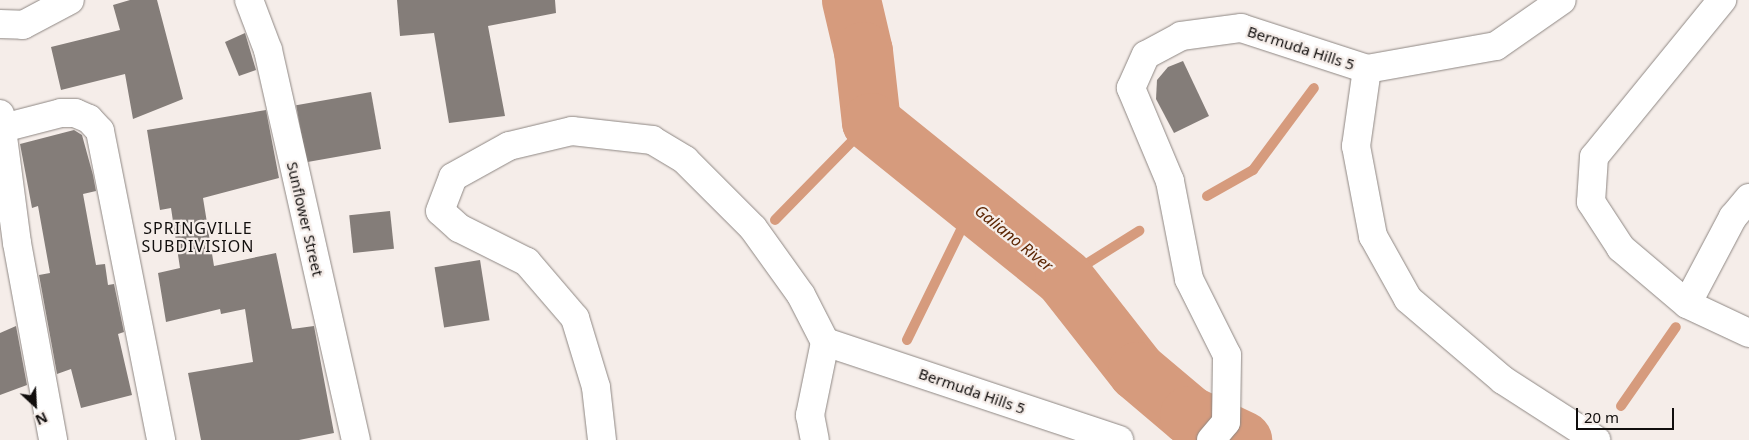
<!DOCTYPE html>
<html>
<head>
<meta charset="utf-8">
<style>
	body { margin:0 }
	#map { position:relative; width:1749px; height:440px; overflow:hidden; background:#f5ede9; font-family:"Noto Sans",sans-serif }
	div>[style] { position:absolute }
	.stream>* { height:10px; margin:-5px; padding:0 5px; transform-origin:5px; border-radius:5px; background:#d69b7d }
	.river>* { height:59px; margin:-29.5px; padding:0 29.5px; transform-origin:29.5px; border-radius:29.5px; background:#d69b7d }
	.building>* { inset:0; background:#847d79; transform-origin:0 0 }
	.roads { filter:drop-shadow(0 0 1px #8e8783) drop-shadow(0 0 1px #8e8783) }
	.minor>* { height:28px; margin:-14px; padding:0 14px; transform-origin:14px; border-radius:14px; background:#fff }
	span { translate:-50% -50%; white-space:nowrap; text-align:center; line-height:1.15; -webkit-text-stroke:4.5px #f5ede9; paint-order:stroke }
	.street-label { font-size:15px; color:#110e0d }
	.neighbourhood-label { font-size:16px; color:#110e0d; letter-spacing:1px }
	.water-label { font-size:16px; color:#5c2604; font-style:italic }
	.north { position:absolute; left:10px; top:380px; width:50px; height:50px; -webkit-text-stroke:4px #f5ede9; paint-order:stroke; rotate:155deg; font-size:14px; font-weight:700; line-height:20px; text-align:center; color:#110e0d }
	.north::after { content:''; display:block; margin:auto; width:18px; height:22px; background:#110e0d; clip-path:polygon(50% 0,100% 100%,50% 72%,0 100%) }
	.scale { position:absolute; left:1576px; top:408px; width:98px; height:22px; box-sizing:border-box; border:2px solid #110e0d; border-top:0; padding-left:6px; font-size:15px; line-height:18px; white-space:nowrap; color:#110e0d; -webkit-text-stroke:4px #f5ede9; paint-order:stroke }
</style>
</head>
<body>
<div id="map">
	<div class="stream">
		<div style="left:1207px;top:196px;width:53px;rotate:-29.5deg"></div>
		<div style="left:1253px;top:170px;width:102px;rotate:-53.4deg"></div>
		<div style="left:775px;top:220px;width:137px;rotate:-45.6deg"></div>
		<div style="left:1064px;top:278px;width:89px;rotate:-32.1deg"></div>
		<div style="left:907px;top:340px;width:153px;rotate:-63.9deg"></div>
		<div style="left:1621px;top:406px;width:96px;rotate:-55.2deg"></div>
	</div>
	<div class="river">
		<div style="left:851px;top:0;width:52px;rotate:76.8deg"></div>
		<div style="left:863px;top:51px;width:71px;rotate:83.6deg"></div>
		<div style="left:871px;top:122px;width:248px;rotate:38.9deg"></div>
		<div style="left:1064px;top:278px;width:118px;rotate:51.9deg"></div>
		<div style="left:1137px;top:371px;width:68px;rotate:40.2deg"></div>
		<div style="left:1189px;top:415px;width:59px;rotate:25.3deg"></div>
	</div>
	<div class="building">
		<div style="clip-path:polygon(130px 0,157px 0,183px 99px,133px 119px,125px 74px,61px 90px,51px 47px,120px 30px,113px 5px)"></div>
		<div style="clip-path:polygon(397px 0,555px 0,556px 13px,488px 26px,505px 116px,449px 123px,434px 33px,400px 36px)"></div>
		<div style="clip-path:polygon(245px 33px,256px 70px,239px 76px,225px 42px)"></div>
		<div style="clip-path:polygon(1183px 61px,1209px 116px,1174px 133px,1156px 99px,1157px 80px,1168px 67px)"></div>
		<div style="left:371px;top:92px;width:58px;height:76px;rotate:80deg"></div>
		<div style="clip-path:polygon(266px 110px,279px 178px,203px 198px,214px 266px,276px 253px,292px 329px,314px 326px,334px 433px,299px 440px,201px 440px,188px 373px,253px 362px,245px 309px,221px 314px,220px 309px,166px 322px,158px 273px,180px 268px,171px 208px,160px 210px,147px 130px)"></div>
		<div style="clip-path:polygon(74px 130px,82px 135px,93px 175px,96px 191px,83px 194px,96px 265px,105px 264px,108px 285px,114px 284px,124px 332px,118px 334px,132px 395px,81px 408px,71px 369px,57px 374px,39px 275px,50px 273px,38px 206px,32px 208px,20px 144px)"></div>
		<div style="left:390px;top:211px;width:38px;height:41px;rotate:84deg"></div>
		<div style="left:480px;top:260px;width:61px;height:46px;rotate:81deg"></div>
		<div style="clip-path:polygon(16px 326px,27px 385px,0 395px,0 333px)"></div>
	</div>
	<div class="roads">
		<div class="minor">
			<div style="left:249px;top:0;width:53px;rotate:69.2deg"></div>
			<div style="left:268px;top:50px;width:400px;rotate:77.3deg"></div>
			<div style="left:0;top:24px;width:23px;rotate:2deg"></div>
			<div style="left:23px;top:25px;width:53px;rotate:-28deg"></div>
			<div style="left:1367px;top:69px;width:131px;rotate:-10.1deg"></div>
			<div style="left:1496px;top:46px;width:80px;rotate:-34.9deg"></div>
			<div style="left:0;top:114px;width:130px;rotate:82.5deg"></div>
			<div style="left:17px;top:243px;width:200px;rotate:79.6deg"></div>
			<div style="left:3px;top:128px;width:60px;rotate:-14.5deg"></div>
			<div style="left:61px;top:113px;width:14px"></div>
			<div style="left:75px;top:113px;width:15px;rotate:23deg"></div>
			<div style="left:89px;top:119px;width:16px;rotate:47deg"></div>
			<div style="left:100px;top:131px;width:315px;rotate:78.8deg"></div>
			<div style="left:1749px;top:198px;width:25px;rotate:130deg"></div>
			<div style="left:1733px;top:217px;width:98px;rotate:117.9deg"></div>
			<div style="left:1687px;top:304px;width:68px;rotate:25.1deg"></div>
			<div style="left:1687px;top:304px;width:87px;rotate:-139.7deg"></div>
			<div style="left:1621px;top:248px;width:55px;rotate:-123.1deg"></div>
			<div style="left:1591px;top:202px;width:45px;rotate:-86.2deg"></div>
			<div style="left:1594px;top:157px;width:203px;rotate:-50.8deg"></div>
			<div style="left:825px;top:342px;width:310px;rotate:18.4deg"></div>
			<div style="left:602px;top:440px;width:53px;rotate:-96.5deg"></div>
			<div style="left:596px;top:387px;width:72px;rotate:-106.9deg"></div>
			<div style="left:575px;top:318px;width:74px;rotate:-130.6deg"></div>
			<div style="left:527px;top:262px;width:76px;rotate:-153.4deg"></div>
			<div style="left:459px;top:228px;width:25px;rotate:-138deg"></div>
			<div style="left:440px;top:211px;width:36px;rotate:-69deg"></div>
			<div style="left:453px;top:177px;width:64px;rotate:-29deg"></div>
			<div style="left:509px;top:146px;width:65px;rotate:-13.4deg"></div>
			<div style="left:572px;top:131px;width:81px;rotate:6.4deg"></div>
			<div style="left:652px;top:140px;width:39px;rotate:31deg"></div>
			<div style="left:685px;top:160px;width:96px;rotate:45deg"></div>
			<div style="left:753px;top:228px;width:82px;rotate:54.4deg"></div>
			<div style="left:801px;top:295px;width:53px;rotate:62.9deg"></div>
			<div style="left:825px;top:342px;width:75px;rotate:101.6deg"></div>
			<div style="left:810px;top:415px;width:25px;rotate:79deg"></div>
			<div style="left:1211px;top:440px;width:23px;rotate:-50deg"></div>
			<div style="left:1226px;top:422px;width:67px;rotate:-89.1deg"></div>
			<div style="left:1227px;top:355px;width:85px;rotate:-116.6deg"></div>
			<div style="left:1189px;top:279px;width:100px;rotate:-101deg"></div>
			<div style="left:1170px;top:181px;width:101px;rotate:-112.8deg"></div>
			<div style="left:1131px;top:88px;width:36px;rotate:-66deg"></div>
			<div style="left:1146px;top:55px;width:40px;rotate:-28deg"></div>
			<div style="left:1181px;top:36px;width:61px;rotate:-7.6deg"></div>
			<div style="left:1241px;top:28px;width:133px;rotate:18deg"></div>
			<div style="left:1367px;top:69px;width:78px;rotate:98.1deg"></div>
			<div style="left:1356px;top:146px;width:92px;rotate:79.3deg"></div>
			<div style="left:1373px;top:236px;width:72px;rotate:60.9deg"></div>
			<div style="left:1408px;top:299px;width:125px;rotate:40.5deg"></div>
			<div style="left:1503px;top:380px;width:111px;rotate:32.8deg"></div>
		</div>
	</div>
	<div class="street-label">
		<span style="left:1301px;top:48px;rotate:18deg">Bermuda Hills 5</span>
		<span style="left:305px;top:219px;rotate:77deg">Sunflower Street</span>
		<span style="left:972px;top:391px;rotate:19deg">Bermuda Hills 5</span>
	</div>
	<div class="neighbourhood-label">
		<span style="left:198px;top:237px">SPRINGVILLE<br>SUBDIVISION</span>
	</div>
	<div class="water-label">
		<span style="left:1014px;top:238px;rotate:39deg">Galiano River</span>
	</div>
	<div class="north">N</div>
	<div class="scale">20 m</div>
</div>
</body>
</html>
